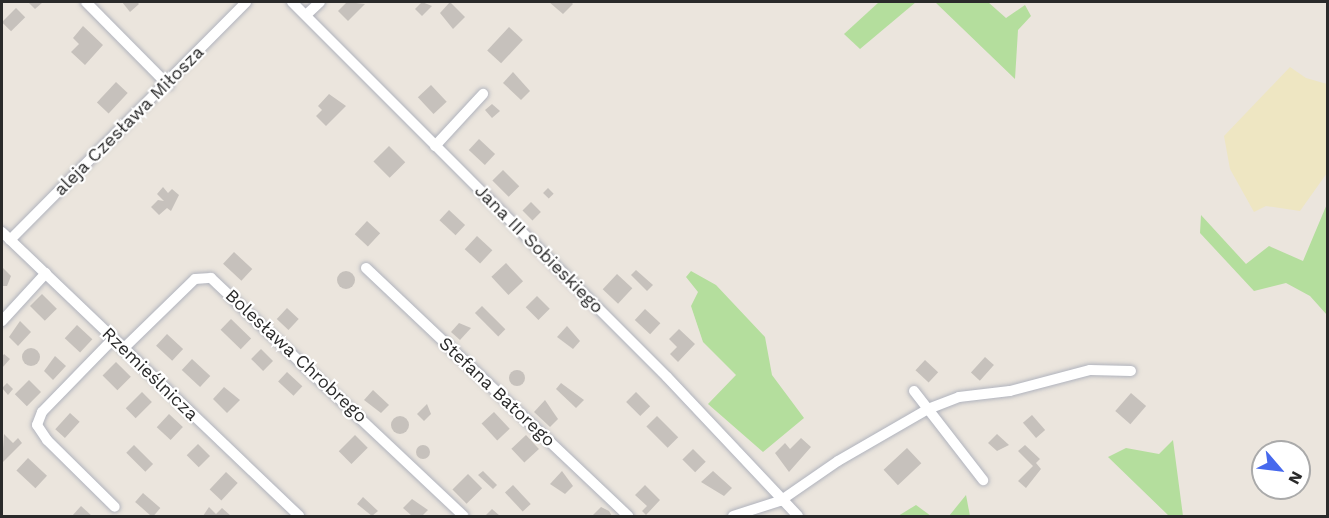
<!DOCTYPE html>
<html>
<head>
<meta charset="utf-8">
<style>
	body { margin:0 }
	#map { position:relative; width:1329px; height:518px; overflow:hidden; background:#ebe5dd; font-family:"Work Sans",sans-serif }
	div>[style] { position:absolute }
	.green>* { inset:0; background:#b4de9d }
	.sand>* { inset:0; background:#eee6c2 }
	.building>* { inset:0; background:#c6c1bc; transform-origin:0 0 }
	.round { border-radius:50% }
	.roads { filter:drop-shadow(0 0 2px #b0b3bd) drop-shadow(0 0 2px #b0b3bd) }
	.minor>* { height:10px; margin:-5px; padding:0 5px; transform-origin:5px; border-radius:5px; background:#fff }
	span { translate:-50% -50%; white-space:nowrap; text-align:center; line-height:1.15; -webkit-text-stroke:4.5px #fff; paint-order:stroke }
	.street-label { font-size:18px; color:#2a2a2a }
	.frame { position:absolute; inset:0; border:3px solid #2a2a2a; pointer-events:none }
	.north { position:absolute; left:1251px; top:440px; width:60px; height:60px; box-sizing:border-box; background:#fff; border:2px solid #aaa; border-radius:50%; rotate:118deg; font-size:16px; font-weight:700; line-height:24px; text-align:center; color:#2a2a2a }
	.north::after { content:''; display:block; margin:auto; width:21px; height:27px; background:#4769ed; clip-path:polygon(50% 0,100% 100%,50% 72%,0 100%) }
</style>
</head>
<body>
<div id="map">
	<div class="green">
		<div style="clip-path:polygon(879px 2px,916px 2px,860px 49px,844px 34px)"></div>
		<div style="clip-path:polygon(935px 2px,988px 2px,1006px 18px,1025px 5px,1031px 16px,1018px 30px,1015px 79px)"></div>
		<div style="clip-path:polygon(1327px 204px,1327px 315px,1310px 296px,1286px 283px,1254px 291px,1200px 233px,1201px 215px,1246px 264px,1269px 246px,1303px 261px)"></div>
		<div style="clip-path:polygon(691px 271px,716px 285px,765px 337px,772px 375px,804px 418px,763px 452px,708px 404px,736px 375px,703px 342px,691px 306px,698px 292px,686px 277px)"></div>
		<div style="clip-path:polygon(1173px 440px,1183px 516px,1169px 516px,1108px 457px,1126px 448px,1159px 454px)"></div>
		<div style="clip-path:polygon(966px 495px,970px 516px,949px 516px)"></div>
		<div style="clip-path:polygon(916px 505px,931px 516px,898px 516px)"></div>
	</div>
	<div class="sand">
		<div style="clip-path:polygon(1290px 67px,1306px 78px,1327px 84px,1327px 173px,1300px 211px,1266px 206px,1254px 212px,1230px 169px,1224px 136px)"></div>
	</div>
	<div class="building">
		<div style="clip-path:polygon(28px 2px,43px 2px,35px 9px)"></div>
		<div style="clip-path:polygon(122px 2px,137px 2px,139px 4px,130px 12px)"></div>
		<div style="clip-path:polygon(347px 2px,365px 4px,348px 21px,338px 11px)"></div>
		<div style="clip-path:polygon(422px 2px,432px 6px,422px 16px,415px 9px)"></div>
		<div style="clip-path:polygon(450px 2px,465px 17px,453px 29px,440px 13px)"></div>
		<div style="clip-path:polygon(549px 2px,571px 2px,573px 4px,563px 14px)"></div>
		<div style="left:16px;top:8px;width:13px;height:20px;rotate:45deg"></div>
		<div style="clip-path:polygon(83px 26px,103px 45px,85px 65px,71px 52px,79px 44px,73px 38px)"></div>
		<div style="left:509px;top:27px;width:19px;height:32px;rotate:43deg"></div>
		<div style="clip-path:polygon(513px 72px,530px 91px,521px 100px,503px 83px)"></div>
		<div style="left:116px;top:82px;width:16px;height:28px;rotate:43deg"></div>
		<div style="left:431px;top:85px;width:23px;height:18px;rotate:47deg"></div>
		<div style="clip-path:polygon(329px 94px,346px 106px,326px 126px,316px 116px,322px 110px,318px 106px)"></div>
		<div style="clip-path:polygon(492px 104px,500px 111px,492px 118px,485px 110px)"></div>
		<div style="left:479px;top:139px;width:22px;height:15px;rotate:43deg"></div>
		<div style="left:389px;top:146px;width:23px;height:22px;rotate:45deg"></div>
		<div style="left:503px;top:170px;width:23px;height:15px;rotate:45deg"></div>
		<div style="clip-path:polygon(163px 187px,168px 193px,172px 189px,179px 195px,171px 211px,167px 208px,159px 215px,151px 207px,158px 200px,164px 201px,157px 194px)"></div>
		<div style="left:548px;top:188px;width:8px;height:7px;rotate:45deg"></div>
		<div style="left:531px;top:202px;width:14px;height:12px;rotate:45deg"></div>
		<div style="left:449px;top:210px;width:22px;height:14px;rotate:43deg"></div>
		<div style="left:367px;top:221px;width:18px;height:18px;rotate:43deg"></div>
		<div style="left:477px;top:236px;width:21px;height:18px;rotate:43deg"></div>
		<div style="left:234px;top:252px;width:25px;height:16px;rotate:43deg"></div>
		<div style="left:506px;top:263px;width:25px;height:20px;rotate:47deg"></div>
		<div style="clip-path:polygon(2px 267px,11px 276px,7px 286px,2px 286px)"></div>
		<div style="clip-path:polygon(636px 270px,653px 285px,647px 291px,631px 275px)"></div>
		<div class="round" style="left:337px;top:271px;width:18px;height:18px"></div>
		<div style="left:617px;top:274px;width:21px;height:21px;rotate:43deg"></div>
		<div style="left:42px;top:294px;width:21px;height:17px;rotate:45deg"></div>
		<div style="left:537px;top:296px;width:18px;height:16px;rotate:45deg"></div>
		<div style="left:482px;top:306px;width:33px;height:10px;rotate:45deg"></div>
		<div style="left:287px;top:308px;width:16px;height:15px;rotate:43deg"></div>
		<div style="left:645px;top:309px;width:21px;height:15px;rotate:43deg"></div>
		<div style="left:231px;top:319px;width:28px;height:15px;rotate:44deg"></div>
		<div style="clip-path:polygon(20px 321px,31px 332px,18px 346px,9px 337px)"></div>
		<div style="clip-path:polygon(459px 323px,471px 328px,460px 340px,451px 332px)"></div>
		<div style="left:77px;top:325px;width:21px;height:18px;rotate:43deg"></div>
		<div style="clip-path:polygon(567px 326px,580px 341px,573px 349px,557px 337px)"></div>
		<div style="clip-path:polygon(679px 329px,695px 344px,678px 362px,670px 354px,677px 347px,669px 339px)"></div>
		<div style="left:167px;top:334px;width:22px;height:16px;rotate:43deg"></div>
		<div class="round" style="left:22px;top:348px;width:18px;height:18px"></div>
		<div style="left:261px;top:349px;width:17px;height:14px;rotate:45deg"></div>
		<div style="clip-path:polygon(4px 354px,10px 359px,2px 368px,2px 357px)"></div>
		<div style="clip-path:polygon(55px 356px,66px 366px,53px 380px,44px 371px)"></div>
		<div style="left:985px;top:357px;width:12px;height:21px;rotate:42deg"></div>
		<div style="left:192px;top:359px;width:25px;height:15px;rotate:43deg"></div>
		<div style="left:925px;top:360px;width:18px;height:14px;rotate:43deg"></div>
		<div style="left:116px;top:362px;width:21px;height:19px;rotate:45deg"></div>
		<div class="round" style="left:509px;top:370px;width:16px;height:16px"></div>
		<div style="left:287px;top:372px;width:21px;height:13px;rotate:43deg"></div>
		<div style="left:29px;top:380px;width:17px;height:20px;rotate:45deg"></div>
		<div style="clip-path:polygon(7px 383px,13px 389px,8px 395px,2px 388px)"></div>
		<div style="clip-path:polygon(561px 383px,584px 400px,576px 408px,556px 389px)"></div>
		<div style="clip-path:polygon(224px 387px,240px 400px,227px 413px,213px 399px)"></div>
		<div style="clip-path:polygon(373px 390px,389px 405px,381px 413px,364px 400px)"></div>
		<div style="left:142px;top:392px;width:14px;height:23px;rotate:45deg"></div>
		<div style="left:636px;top:392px;width:20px;height:14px;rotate:45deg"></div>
		<div style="left:1131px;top:393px;width:20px;height:24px;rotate:41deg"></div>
		<div style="clip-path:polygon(545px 400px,558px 419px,550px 427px,534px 412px)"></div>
		<div style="clip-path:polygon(427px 404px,431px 414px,424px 421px,417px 414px)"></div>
		<div style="left:494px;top:412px;width:23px;height:17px;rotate:47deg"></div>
		<div style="left:70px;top:413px;width:13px;height:22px;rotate:42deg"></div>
		<div style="left:169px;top:414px;width:19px;height:18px;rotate:43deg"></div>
		<div style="left:1032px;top:415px;width:20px;height:12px;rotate:49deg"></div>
		<div style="left:657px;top:416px;width:30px;height:15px;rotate:45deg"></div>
		<div class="round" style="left:391px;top:416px;width:18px;height:18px"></div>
		<div style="clip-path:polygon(4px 434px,13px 443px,18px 438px,22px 443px,2px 463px)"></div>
		<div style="clip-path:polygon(997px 434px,1009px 445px,997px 451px,988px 443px)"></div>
		<div style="left:355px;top:435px;width:18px;height:23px;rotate:45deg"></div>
		<div style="left:526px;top:435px;width:19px;height:20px;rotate:47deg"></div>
		<div style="clip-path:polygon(801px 438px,811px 447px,789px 472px,775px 453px,785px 443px,790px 449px)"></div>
		<div style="left:198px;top:444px;width:17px;height:16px;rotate:45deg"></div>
		<div style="left:134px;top:445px;width:27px;height:11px;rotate:45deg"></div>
		<div style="clip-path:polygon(1025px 445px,1040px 459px,1036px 463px,1041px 469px,1026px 488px,1018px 481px,1033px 466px,1018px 451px)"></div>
		<div class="round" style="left:416px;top:445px;width:14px;height:14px"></div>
		<div style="left:907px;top:448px;width:21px;height:32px;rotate:47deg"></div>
		<div style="left:693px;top:449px;width:18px;height:15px;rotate:45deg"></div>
		<div style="left:28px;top:458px;width:26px;height:17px;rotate:43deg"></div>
		<div style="clip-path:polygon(483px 471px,497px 485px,493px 489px,478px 475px)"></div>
		<div style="clip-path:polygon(562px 471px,573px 486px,565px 494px,550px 484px)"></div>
		<div style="clip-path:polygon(713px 471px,732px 488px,724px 496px,701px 482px)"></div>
		<div style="left:226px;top:472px;width:16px;height:24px;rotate:43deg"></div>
		<div style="left:468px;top:474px;width:20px;height:22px;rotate:45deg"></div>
		<div style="left:513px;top:485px;width:26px;height:11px;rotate:47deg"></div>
		<div style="clip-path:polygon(645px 485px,660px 500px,646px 515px,642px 511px,647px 506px,635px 495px)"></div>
		<div style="left:143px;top:493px;width:23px;height:12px;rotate:41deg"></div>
		<div style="clip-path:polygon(363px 497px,378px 511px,372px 516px,357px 504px)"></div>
		<div style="clip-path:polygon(412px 499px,428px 510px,422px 516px,412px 516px,403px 508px)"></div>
		<div style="clip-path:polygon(81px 506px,92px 516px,72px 516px)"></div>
		<div style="clip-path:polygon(209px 507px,216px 514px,222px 508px,231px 516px,203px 516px)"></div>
		<div style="clip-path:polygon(601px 507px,609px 511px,612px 516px,592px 516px)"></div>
		<div style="clip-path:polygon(492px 509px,500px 516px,485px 516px)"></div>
	</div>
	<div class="roads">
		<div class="minor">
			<div style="left:86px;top:2px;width:117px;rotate:45.3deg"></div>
			<div style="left:292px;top:2px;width:530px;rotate:45deg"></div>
			<div style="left:667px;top:377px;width:191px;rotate:46.7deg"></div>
			<div style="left:306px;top:15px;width:19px;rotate:-43deg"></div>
			<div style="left:435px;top:146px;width:71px;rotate:-47.3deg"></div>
			<div style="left:2px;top:232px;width:411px;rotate:43.7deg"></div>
			<div style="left:10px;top:240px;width:335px;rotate:-45.2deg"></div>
			<div style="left:366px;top:268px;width:361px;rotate:43.4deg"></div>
			<div style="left:2px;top:321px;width:65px;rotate:-47.5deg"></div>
			<div style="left:113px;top:339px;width:102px;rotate:134.2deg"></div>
			<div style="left:42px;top:412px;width:14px;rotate:111deg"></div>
			<div style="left:37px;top:425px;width:18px;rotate:56deg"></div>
			<div style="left:47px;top:440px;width:95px;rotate:44.6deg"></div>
			<div style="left:123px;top:349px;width:100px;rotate:-44.2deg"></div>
			<div style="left:195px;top:279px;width:16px;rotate:-4deg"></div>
			<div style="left:211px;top:278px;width:347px;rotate:43.3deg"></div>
			<div style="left:914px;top:391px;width:113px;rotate:52.2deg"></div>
			<div style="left:733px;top:516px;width:49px;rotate:-17.7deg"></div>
			<div style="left:780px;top:501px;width:70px;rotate:-34.6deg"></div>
			<div style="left:838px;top:461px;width:104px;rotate:-30deg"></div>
			<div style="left:928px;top:409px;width:33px;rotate:-21deg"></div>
			<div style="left:959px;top:397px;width:51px;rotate:-6.7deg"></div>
			<div style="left:1010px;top:391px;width:83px;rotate:-14.7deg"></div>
			<div style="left:1090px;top:370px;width:41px;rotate:1.4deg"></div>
		</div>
	</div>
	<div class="street-label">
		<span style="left:129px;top:121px;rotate:-45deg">aleja Czesława Miłosza</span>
		<span style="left:539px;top:249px;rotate:45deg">Jana III Sobieskiego</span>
		<span style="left:296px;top:356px;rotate:43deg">Bolesława Chrobrego</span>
		<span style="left:150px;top:374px;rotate:44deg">Rzemieślnicza</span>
		<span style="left:497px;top:392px;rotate:43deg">Stefana Batorego</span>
	</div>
	<div class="frame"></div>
	<div class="north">N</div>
</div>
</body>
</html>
